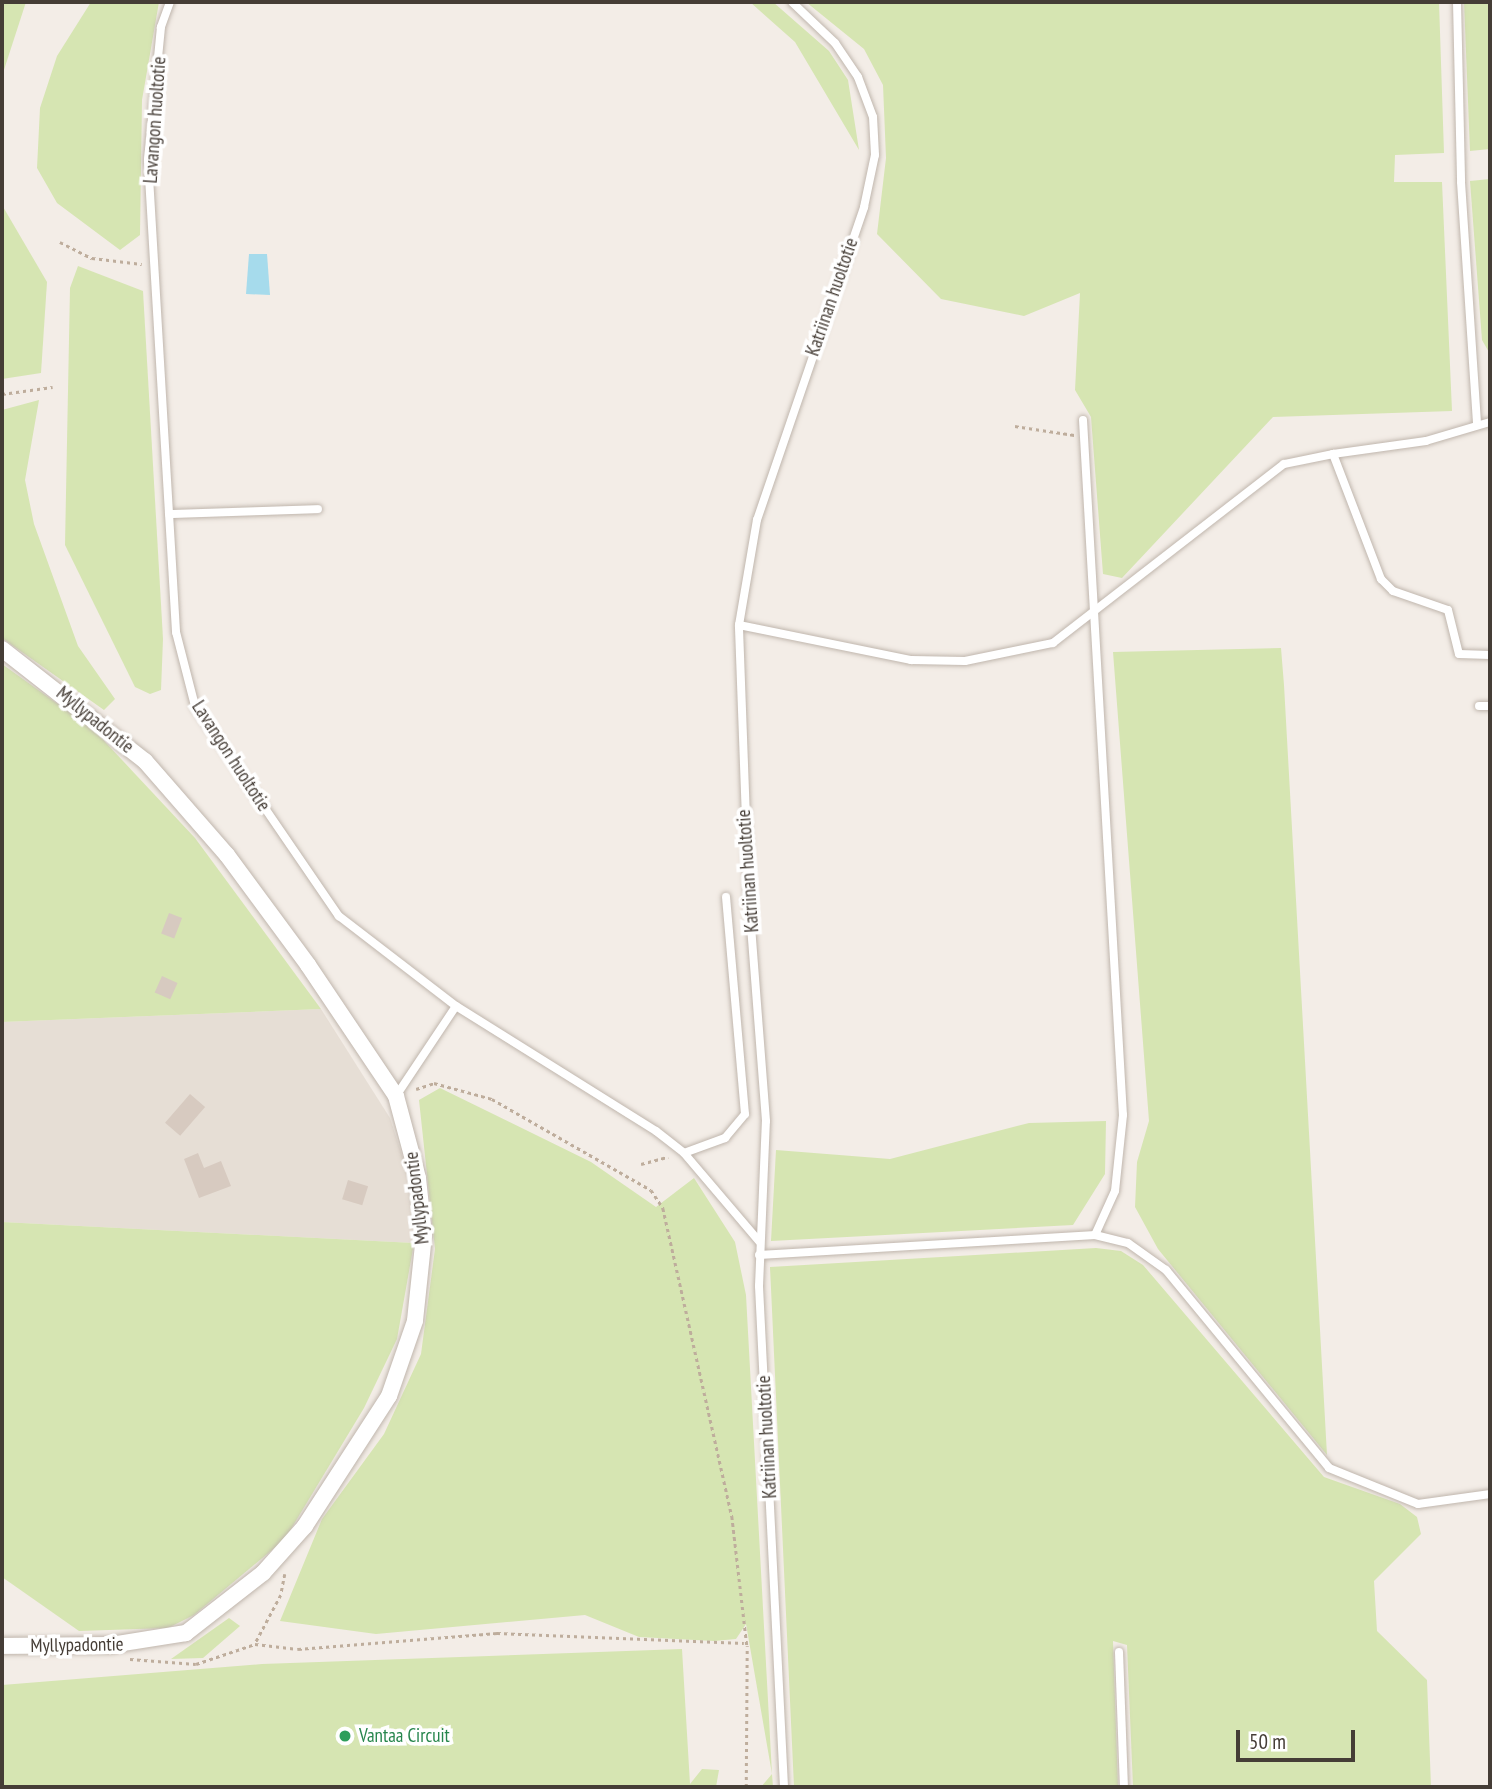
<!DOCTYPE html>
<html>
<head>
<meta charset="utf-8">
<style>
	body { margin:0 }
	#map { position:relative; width:1492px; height:1789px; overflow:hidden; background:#f3ede7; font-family:"PT Sans Narrow",sans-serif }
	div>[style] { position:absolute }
	.residential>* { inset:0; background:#e6ded5 }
	.green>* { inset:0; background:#d6e5b2 }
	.water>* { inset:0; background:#a6dbec }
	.building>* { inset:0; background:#d7cac0; transform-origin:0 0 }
	.path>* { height:2.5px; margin-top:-1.25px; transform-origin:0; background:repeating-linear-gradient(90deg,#bead9c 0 3.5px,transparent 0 7px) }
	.roads { filter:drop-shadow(0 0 2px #c0b6ad) drop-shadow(0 0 2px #c0b6ad) }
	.lane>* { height:8px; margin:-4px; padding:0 4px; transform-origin:4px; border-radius:4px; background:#fff }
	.street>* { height:16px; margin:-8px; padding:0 8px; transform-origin:8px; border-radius:8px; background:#fff }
	.dots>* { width:19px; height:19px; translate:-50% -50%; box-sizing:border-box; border:4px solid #fff; border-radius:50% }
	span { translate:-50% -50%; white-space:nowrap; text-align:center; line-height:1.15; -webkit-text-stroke:7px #fff; paint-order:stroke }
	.street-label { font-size:19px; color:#453d36 }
	.leisure-label { font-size:19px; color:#27864d }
	.left { translate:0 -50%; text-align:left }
	.frame { position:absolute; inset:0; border:4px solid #453d36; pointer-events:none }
	.scale { position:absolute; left:1236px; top:1730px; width:119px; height:32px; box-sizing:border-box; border:4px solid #453d36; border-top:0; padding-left:9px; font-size:21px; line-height:24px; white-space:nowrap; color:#453d36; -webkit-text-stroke:5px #fff; paint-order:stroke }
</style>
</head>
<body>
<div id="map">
	<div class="residential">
		<div style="clip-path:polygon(321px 1009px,390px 1118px,410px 1180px,414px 1243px,2px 1222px,2px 1022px)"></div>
	</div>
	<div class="green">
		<div style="clip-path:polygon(2px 2px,26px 2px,2px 76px)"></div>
		<div style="clip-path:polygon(91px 2px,159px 2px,142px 100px,140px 235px,120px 250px,57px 203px,37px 168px,40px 108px,57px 56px)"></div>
		<div style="clip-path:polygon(750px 2px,773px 2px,829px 51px,848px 80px,859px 150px,795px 42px)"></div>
		<div style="clip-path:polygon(806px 2px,1439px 2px,1444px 153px,1395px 155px,1394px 182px,1442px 182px,1452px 411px,1273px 417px,1122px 578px,1103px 574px,1091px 417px,1075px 390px,1080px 293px,1024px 316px,941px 299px,877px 234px,886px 158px,883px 85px,864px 49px)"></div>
		<div style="clip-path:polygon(1464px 2px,1490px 2px,1490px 149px,1470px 151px)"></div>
		<div style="clip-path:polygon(1490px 179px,1490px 354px,1482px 340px,1470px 181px)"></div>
		<div style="clip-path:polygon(2px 205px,47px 282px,41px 373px,2px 379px)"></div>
		<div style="clip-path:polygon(78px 266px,143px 291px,163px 639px,161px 690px,150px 694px,135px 687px,65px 545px,70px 288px)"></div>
		<div style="clip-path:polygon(39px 400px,25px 480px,34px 524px,78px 646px,115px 699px,104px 710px,2px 638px,2px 410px)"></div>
		<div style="clip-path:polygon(1281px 648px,1284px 685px,1327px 1455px,1158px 1249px,1135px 1207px,1137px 1162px,1149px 1121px,1113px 652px)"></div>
		<div style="clip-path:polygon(2px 664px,94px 730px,195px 838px,321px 1009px,2px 1022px)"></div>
		<div style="clip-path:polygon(440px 1088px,591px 1162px,656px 1207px,694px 1178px,735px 1242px,746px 1295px,772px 1774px,773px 1787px,761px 1787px,772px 1774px,746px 1624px,736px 1639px,714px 1641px,639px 1637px,585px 1615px,376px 1634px,280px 1621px,322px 1519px,384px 1434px,421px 1354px,435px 1249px,419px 1100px)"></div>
		<div style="clip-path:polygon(1106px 1121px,1105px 1174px,1073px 1225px,771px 1241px,776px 1150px,890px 1159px,1029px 1123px)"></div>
		<div style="clip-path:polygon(2px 1222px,414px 1243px,397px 1339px,364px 1408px,285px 1539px,194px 1615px,168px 1628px,79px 1631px,2px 1577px)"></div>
		<div style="clip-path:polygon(1096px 1248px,1121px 1251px,1143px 1265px,1324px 1477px,1400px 1504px,1417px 1517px,1421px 1534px,1374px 1581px,1377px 1631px,1427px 1680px,1431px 1787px,1133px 1787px,1127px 1645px,1113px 1641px,1118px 1787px,794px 1787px,770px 1267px)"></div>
		<div style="clip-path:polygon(229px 1618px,240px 1626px,203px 1658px,171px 1659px)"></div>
		<div style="clip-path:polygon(682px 1649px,690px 1784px,702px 1769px,719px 1770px,716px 1787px,2px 1787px,2px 1685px,262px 1664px)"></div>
	</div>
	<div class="water">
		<div style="clip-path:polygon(249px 254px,267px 254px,270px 295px,246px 294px)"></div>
	</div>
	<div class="building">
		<div style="left:169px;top:913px;width:14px;height:22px;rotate:21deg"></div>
		<div style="left:162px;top:976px;width:17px;height:18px;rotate:24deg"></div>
		<div style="left:190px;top:1094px;width:20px;height:38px;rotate:41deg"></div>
		<div style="clip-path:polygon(198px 1153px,204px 1168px,221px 1161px,231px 1186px,199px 1198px,184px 1159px)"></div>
		<div style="left:348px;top:1180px;width:21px;height:20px;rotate:17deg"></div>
	</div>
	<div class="path">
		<div style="left:60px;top:242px;width:36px;rotate:27deg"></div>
		<div style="left:92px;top:258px;width:50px;rotate:6.8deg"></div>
		<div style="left:2px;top:394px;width:51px;rotate:-7.8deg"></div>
		<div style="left:1015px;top:426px;width:60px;rotate:8.7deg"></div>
		<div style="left:416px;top:1089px;width:19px;rotate:-18deg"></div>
		<div style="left:434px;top:1083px;width:60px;rotate:15.4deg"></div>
		<div style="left:492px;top:1099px;width:183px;rotate:29.8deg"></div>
		<div style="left:651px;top:1190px;width:22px;rotate:56deg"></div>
		<div style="left:663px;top:1208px;width:316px;rotate:77.4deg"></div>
		<div style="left:732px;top:1516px;width:131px;rotate:83.4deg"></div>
		<div style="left:641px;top:1164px;width:28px;rotate:-15deg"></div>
		<div style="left:285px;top:1574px;width:21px;rotate:101deg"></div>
		<div style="left:281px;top:1595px;width:55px;rotate:118deg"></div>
		<div style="left:255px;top:1644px;width:43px;rotate:6.6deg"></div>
		<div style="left:298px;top:1649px;width:200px;rotate:-4.6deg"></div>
		<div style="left:497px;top:1633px;width:247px;rotate:2.3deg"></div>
		<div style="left:130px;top:1659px;width:66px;rotate:4.3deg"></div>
		<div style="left:196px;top:1664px;width:62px;rotate:-18.7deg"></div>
		<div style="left:746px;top:1787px;width:141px;rotate:-89.6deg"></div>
	</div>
	<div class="roads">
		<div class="lane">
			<div style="left:170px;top:2px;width:27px;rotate:110deg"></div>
			<div style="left:161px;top:27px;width:134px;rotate:95.6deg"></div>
			<div style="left:148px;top:160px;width:473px;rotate:86.6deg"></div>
			<div style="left:176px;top:632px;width:76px;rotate:75.6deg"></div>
			<div style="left:195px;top:706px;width:255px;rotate:55.6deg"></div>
			<div style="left:339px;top:916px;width:148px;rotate:37.6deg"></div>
			<div style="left:456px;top:1006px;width:236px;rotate:32deg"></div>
			<div style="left:656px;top:1131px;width:36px;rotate:38deg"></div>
			<div style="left:684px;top:1153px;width:116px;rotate:49.6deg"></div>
			<div style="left:1457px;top:2px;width:180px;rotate:88.7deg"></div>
			<div style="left:1461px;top:182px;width:243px;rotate:86.2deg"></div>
			<div style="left:1083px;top:420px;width:696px;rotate:86.71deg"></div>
			<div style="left:1123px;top:1115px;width:76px;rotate:96deg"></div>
			<div style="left:1115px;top:1191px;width:48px;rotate:114.4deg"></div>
			<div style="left:1490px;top:422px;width:67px;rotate:163.5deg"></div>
			<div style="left:1426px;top:441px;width:94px;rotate:172deg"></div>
			<div style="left:1333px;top:454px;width:134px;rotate:69deg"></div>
			<div style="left:1381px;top:579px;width:17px;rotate:45deg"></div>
			<div style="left:1393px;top:591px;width:58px;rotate:19.1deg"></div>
			<div style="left:1448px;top:610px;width:45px;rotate:76deg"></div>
			<div style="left:1459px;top:654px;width:31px;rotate:2deg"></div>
			<div style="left:169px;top:514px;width:149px;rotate:-1.9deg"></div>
			<div style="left:739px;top:625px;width:176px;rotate:11.5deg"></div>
			<div style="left:911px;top:660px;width:54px;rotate:1.1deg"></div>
			<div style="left:965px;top:661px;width:90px;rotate:-11.6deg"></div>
			<div style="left:1053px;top:643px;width:292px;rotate:-37.8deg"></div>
			<div style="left:1284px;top:464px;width:50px;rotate:-11.5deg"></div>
			<div style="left:1479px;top:706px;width:11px"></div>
			<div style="left:396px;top:1096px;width:108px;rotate:-56.3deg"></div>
			<div style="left:684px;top:1153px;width:44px;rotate:-20.1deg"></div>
			<div style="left:725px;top:1138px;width:31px;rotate:-50deg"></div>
			<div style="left:745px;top:1114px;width:218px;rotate:-95deg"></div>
			<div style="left:759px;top:1255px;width:337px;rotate:-3.4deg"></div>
			<div style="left:1095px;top:1235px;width:34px;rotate:14deg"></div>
			<div style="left:1128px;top:1243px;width:47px;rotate:35.4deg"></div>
			<div style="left:1166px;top:1270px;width:256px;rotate:50.5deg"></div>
			<div style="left:1329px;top:1468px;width:96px;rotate:22deg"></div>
			<div style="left:1418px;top:1504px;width:73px;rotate:-7.9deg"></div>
			<div style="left:1119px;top:1652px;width:135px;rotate:87.9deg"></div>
			<div style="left:784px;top:1787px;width:502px;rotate:-92.86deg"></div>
			<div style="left:759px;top:1286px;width:165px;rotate:-87.6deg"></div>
			<div style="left:766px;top:1121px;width:221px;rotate:-94.4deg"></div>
			<div style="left:749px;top:901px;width:276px;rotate:-92.1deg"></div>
			<div style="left:739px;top:625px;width:107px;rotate:-80.3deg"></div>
			<div style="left:757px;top:520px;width:331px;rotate:-71.1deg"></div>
			<div style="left:864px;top:207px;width:53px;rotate:-78.1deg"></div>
			<div style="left:875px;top:155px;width:38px;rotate:-93deg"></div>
			<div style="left:873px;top:117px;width:43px;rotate:-110.6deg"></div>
			<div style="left:858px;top:77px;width:41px;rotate:-124.1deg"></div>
			<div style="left:835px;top:43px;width:59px;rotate:-136.4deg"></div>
		</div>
		<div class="street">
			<div style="left:2px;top:649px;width:182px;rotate:38.1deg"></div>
			<div style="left:145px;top:761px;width:125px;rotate:48.9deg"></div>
			<div style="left:227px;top:855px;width:137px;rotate:53.6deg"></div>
			<div style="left:308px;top:965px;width:158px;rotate:56.1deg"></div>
			<div style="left:396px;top:1096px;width:85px;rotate:75deg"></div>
			<div style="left:418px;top:1178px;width:57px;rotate:84deg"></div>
			<div style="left:424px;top:1235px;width:86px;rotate:96deg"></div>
			<div style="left:415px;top:1321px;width:79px;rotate:109.1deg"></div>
			<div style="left:389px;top:1396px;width:155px;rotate:122.9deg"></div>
			<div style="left:305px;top:1526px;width:63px;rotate:131.8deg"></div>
			<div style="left:263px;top:1573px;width:98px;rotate:142.1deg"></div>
			<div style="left:186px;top:1633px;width:77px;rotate:171deg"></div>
			<div style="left:110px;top:1645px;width:108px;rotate:179.5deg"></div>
		</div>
	</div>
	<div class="dots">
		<div style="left:345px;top:1736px;background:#2e9e5b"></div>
	</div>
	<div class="street-label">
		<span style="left:155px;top:120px;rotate:-86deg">Lavangon huoltotie</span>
		<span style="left:832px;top:297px;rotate:-71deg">Katriinan huoltotie</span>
		<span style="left:95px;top:720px;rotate:39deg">Myllypadontie</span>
		<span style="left:231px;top:756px;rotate:57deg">Lavangon huoltotie</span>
		<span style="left:748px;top:871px;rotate:-94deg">Katriinan huoltotie</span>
		<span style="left:417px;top:1198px;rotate:-97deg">Myllypadontie</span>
		<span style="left:767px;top:1437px;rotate:-93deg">Katriinan huoltotie</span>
		<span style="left:77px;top:1645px;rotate:-1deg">Myllypadontie</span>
	</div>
	<div class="leisure-label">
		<span class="left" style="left:359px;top:1736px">Vantaa Circuit</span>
	</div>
	<div class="frame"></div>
	<div class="scale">50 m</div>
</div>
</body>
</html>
